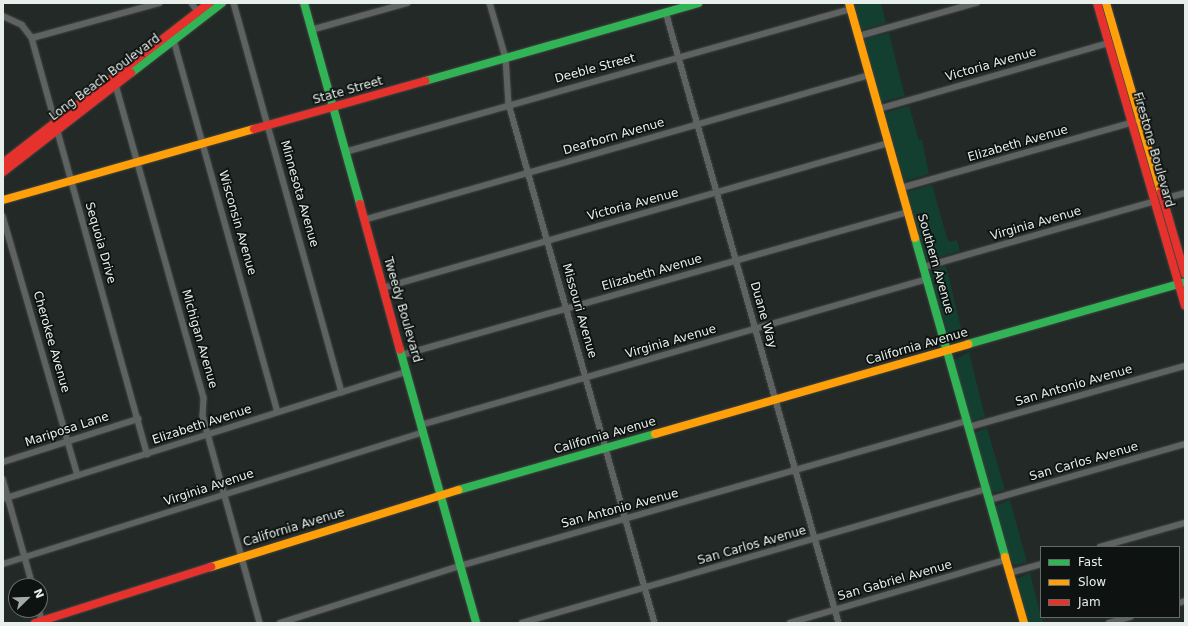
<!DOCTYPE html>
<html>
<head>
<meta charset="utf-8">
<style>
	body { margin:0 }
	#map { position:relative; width:1188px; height:626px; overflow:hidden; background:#232926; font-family:"DejaVu Sans",sans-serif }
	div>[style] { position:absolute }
	.green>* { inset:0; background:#133f30; transform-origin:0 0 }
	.roads { filter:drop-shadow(0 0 1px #414543) drop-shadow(0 0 1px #414543) }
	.street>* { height:5.5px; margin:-2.75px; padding:0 2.75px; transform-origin:2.75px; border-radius:2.75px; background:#5e6361 }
	.fast>* { height:8px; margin:-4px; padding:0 4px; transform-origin:4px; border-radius:4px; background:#30b455 }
	.slow>* { height:8px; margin:-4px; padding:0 4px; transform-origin:4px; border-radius:4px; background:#ff9f0a }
	.jam>* { height:8px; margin:-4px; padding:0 4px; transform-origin:4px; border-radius:4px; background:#e5322d }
	span { translate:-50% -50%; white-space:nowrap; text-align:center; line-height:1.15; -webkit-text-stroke:3.5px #0e1311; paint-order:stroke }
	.street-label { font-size:12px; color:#e7efeb }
	.frame { position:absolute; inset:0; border:4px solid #e7efeb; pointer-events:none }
	.legend { position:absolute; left:1040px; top:546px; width:140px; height:72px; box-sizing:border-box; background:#0e1311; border:1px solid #656b68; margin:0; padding:5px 7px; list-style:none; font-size:12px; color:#e7efeb }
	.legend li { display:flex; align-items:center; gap:8px; height:20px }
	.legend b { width:20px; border:1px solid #656b68 }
	.north { position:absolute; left:8px; top:578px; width:40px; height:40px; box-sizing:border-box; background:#0e1311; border:1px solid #656b68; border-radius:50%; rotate:67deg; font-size:11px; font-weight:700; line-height:16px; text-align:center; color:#e7efeb }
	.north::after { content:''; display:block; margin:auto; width:14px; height:18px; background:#a2aaa6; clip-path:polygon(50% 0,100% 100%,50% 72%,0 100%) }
</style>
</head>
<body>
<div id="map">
	<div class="green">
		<div style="clip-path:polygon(854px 3px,881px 3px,886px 23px,861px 30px)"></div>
		<div style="left:889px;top:33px;width:65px;height:26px;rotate:76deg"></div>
		<div style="clip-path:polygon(909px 106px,919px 140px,922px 140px,929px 174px,904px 181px,885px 113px)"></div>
		<div style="clip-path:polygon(932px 185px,947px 238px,950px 242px,957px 240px,960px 251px,926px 261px,907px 192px)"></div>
		<div style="clip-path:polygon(946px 266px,963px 336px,950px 340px,929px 271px)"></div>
		<div style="clip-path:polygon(969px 352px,985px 417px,971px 421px,954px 360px)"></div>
		<div style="clip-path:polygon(987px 428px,1005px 490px,996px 492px,991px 491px,974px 433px)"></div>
		<div style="clip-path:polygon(1010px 500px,1027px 562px,1016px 565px,1012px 563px,995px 506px)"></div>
		<div style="clip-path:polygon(1030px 573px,1041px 617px,1044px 623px,1028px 622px,1016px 579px)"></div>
	</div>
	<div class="roads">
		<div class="street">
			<div style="left:192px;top:3px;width:11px;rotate:56deg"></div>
			<div style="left:234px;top:3px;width:404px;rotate:74.5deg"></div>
			<div style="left:490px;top:3px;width:57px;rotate:73.8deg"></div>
			<div style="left:506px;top:58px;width:46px;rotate:86.3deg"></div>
			<div style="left:509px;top:104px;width:539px;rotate:74.29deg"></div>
			<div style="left:666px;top:12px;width:635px;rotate:74.19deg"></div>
			<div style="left:3px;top:16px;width:21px;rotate:25deg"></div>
			<div style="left:22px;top:25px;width:16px;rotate:52deg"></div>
			<div style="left:32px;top:38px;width:432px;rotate:74.5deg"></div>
			<div style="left:311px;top:30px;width:100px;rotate:-15.7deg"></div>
			<div style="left:859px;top:36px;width:122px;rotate:-15.8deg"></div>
			<div style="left:32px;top:38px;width:132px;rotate:-15.4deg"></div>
			<div style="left:174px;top:40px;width:386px;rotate:74.4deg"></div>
			<div style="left:116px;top:85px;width:325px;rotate:74.3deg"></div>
			<div style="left:204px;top:398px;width:18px;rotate:93deg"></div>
			<div style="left:203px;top:416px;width:215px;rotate:74.6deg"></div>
			<div style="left:879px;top:109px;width:239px;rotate:-16deg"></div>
			<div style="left:345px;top:152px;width:526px;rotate:-15.78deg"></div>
			<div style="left:901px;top:188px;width:242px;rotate:-15.8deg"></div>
			<div style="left:1163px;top:199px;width:23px;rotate:-15deg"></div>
			<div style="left:3px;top:216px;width:270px;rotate:73.9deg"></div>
			<div style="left:364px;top:220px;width:526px;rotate:-15.99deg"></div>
			<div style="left:924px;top:267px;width:240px;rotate:-15.9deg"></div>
			<div style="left:383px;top:288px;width:526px;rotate:-15.99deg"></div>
			<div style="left:402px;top:355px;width:526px;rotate:-15.78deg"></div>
			<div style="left:421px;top:425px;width:527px;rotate:-16.09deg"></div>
			<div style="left:969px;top:427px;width:224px;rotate:-15.8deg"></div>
			<div style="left:3px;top:462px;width:142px;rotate:-17.7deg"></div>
			<div style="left:3px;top:479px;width:111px;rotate:74.3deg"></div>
			<div style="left:3px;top:499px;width:423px;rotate:-17.5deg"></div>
			<div style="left:990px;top:500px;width:203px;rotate:-16deg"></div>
			<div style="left:1100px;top:547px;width:88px;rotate:-15.8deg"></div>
			<div style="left:3px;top:564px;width:440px;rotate:-17.4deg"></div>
			<div style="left:1010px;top:573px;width:32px;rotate:-16deg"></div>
			<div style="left:1179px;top:603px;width:6px;rotate:-18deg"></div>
			<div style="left:39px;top:610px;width:14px;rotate:73deg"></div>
			<div style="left:280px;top:623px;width:189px;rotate:-17.6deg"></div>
			<div style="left:460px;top:566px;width:527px;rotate:-15.96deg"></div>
			<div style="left:522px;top:623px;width:484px;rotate:-16.1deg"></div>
			<div style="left:790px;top:623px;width:225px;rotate:-16.3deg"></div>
			<div style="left:1109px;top:623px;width:22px;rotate:-16deg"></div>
		</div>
		<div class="fast">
			<div style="left:304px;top:3px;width:209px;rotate:74.4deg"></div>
			<div style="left:131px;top:73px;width:115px;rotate:-37.6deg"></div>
			<div style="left:425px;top:81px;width:284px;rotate:-15.9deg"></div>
			<div style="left:915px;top:238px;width:331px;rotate:74.2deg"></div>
			<div style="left:968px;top:344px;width:226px;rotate:-15.9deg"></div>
			<div style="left:400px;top:350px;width:283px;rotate:74.4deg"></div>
			<div style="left:458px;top:490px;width:205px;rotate:-15.9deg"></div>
		</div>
		<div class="slow">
			<div style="left:849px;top:3px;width:244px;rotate:74.3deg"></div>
			<div style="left:1106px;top:3px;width:197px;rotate:73.8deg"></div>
			<div style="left:3px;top:200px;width:261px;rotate:-15.8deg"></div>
			<div style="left:655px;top:434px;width:326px;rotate:-16deg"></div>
			<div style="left:1005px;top:557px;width:69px;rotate:73.9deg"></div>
			<div style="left:211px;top:567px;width:259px;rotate:-17.3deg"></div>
		</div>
		<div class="jam">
			<div style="left:1097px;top:3px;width:315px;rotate:73.8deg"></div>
			<div style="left:254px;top:129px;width:178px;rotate:-15.7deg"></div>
			<div style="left:3px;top:163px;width:261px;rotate:-37.8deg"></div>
			<div style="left:3px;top:172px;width:162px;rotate:-37.7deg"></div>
			<div style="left:1161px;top:192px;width:85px;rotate:73.7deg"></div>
			<div style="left:360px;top:204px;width:151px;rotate:74.7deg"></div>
			<div style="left:35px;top:623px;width:185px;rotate:-17.7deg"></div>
		</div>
	</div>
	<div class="street-label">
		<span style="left:991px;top:65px;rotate:-16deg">Victoria Avenue</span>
		<span style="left:595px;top:69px;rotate:-15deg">Deeble Street</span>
		<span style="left:105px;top:78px;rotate:-37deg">Long Beach Boulevard</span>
		<span style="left:348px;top:91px;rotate:-16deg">State Street</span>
		<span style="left:614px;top:137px;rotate:-16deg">Dearborn Avenue</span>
		<span style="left:1018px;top:144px;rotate:-16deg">Elizabeth Avenue</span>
		<span style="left:1153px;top:150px;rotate:74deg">Firestone Boulevard</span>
		<span style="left:299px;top:194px;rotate:74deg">Minnesota Avenue</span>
		<span style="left:633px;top:205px;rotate:-15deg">Victoria Avenue</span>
		<span style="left:237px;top:223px;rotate:74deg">Wisconsin Avenue</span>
		<span style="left:1036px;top:224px;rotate:-16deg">Virginia Avenue</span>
		<span style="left:100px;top:243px;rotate:74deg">Sequoia Drive</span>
		<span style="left:935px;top:264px;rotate:74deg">Southern Avenue</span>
		<span style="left:652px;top:273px;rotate:-16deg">Elizabeth Avenue</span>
		<span style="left:402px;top:310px;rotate:74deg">Tweedy Boulevard</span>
		<span style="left:579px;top:311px;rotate:74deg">Missouri Avenue</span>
		<span style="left:763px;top:315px;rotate:74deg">Duane Way</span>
		<span style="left:199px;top:339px;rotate:74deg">Michigan Avenue</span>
		<span style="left:51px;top:342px;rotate:74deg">Cherokee Avenue</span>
		<span style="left:671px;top:342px;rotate:-16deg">Virginia Avenue</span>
		<span style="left:917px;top:347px;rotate:-16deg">California Avenue</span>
		<span style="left:1074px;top:386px;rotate:-16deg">San Antonio Avenue</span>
		<span style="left:202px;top:425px;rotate:-18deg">Elizabeth Avenue</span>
		<span style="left:67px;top:430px;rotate:-18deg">Mariposa Lane</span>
		<span style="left:605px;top:436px;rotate:-16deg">California Avenue</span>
		<span style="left:1084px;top:462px;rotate:-16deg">San Carlos Avenue</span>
		<span style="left:209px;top:488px;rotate:-18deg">Virginia Avenue</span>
		<span style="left:620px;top:509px;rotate:-15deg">San Antonio Avenue</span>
		<span style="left:294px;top:528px;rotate:-17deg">California Avenue</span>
		<span style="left:752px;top:546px;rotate:-16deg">San Carlos Avenue</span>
		<span style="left:895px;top:581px;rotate:-16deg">San Gabriel Avenue</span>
	</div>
	<div class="frame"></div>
	<ul class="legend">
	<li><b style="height:5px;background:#30b455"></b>Fast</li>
	<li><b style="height:5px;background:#ff9f0a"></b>Slow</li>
	<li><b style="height:5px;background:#e5322d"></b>Jam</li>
	</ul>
	<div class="north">N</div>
</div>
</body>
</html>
